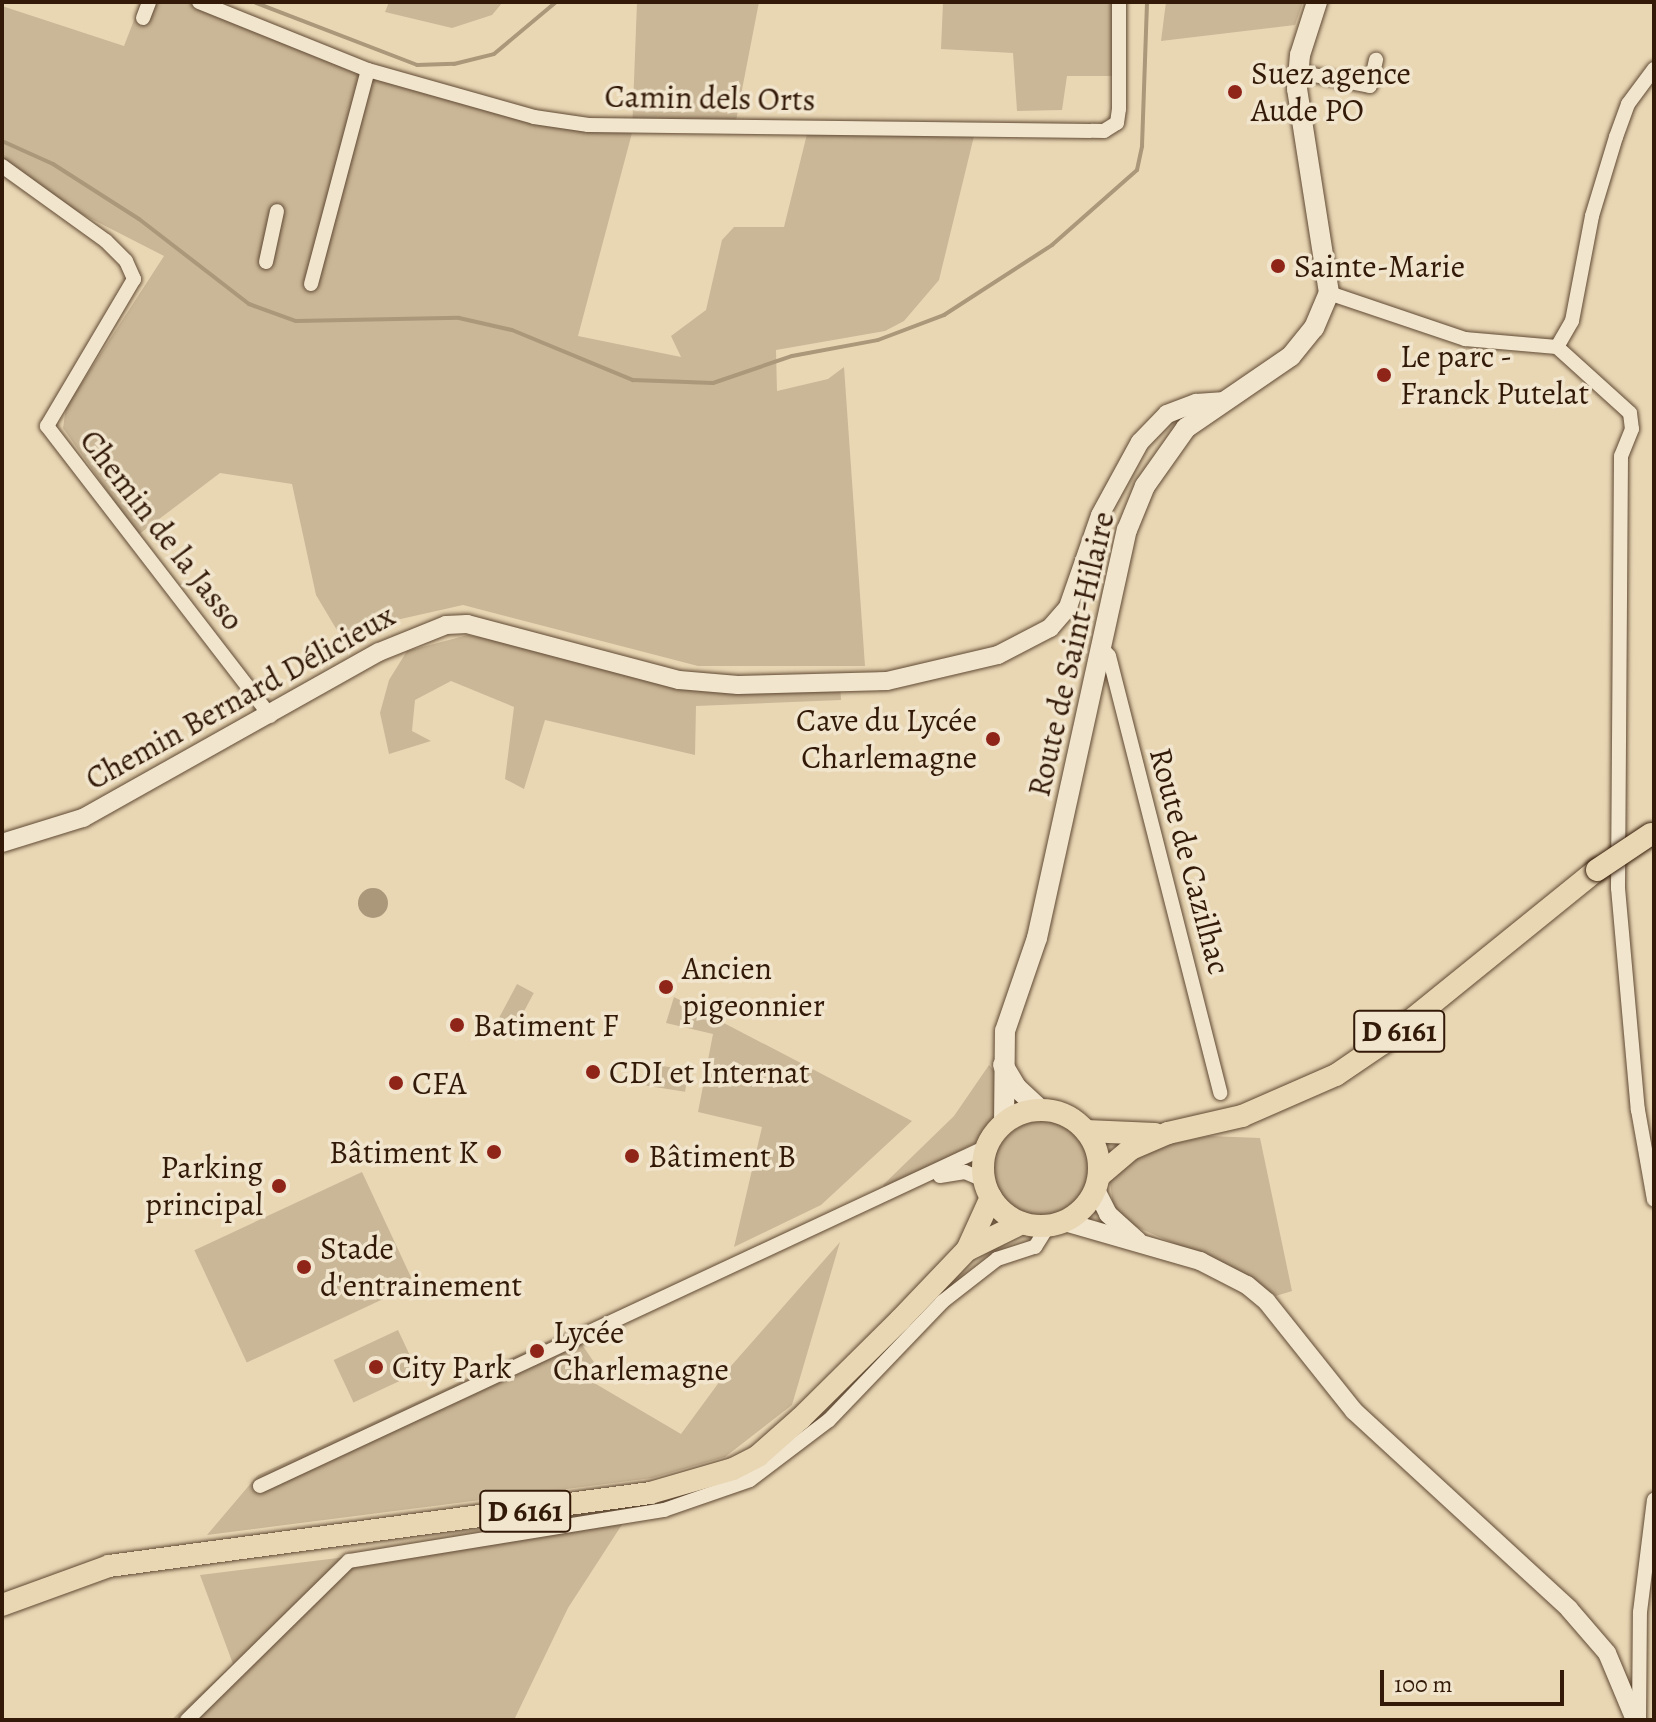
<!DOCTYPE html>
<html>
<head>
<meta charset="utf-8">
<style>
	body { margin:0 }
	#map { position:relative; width:1656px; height:1722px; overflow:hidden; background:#e9d7b4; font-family:Alegreya,serif }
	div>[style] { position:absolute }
	.green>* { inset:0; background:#cab797; transform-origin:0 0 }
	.round { border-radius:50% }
	.water>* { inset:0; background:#ab977a }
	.stream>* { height:4px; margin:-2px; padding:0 2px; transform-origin:2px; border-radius:2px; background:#ab977a }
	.roads { filter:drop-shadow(0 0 2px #604933) drop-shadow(0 0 2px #604933) }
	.minor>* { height:14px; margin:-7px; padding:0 7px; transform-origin:7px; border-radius:7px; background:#f1e5ce }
	.tertiary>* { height:18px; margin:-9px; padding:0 9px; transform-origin:9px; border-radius:9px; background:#f1e5ce }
	.secondary>* { height:20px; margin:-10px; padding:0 10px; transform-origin:10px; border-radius:10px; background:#f1e5ce }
	.primary>* { height:22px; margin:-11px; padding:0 11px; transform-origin:11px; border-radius:11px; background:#e9d7b4 }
	.primary>.ring { margin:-11px; padding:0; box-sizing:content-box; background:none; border:22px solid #e9d7b4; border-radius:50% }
	.bridges { filter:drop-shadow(0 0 2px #331a08) drop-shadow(0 0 2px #331a08) }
	.primary-bridge>* { height:22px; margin:-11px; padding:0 11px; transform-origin:11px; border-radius:11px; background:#e9d7b4 }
	.dots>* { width:22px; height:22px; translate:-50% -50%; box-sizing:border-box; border:4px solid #f1e5ce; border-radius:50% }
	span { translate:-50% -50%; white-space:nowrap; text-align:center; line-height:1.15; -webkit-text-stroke:7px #f1e5ce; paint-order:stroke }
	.shield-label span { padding:2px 6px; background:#f1e5ce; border:2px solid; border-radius:6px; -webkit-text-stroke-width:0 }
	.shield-label { font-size:30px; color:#331a08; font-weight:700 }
	.poi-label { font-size:32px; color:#331a08 }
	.left { translate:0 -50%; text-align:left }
	.right { translate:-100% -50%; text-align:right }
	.street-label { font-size:32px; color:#331a08 }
	.frame { position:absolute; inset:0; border:4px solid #331a08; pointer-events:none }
	.scale { position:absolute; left:1380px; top:1670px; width:184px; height:36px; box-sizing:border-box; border:4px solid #331a08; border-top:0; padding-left:10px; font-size:24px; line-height:28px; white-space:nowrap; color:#331a08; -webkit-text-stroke:6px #f1e5ce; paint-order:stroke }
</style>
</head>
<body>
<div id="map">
	<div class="green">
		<div style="clip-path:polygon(141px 2px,190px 2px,362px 74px,632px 133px,637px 2px,759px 2px,734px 131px,632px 133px,578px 336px,681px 357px,671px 336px,706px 310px,722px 240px,734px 227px,784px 227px,807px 134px,975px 132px,939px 280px,904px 321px,885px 331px,776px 350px,777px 391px,828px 379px,844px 367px,865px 666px,698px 666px,463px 605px,383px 623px,347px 647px,316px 595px,292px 484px,220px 473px,138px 535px,63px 428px,66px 407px,164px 256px,31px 188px,2px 168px,2px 6px,124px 46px)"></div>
		<div style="clip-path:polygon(389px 2px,503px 2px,492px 15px,452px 28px,385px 12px)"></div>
		<div style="clip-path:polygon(943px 2px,1114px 2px,1115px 76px,1067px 76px,1062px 110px,1017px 111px,1013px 53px,941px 49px)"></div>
		<div style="clip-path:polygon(1166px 2px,1303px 2px,1295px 25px,1161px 41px)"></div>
		<div style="clip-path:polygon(468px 635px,577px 653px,679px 680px,840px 684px,841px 700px,696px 706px,695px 755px,545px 720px,524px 789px,505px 779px,514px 707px,451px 681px,415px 700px,412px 731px,431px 741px,389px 754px,380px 713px,389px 680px,407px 651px)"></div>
		<div style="left:517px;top:984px;width:19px;height:47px;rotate:28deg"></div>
		<div style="clip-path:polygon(674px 997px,912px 1121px,821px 1205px,734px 1247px,762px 1127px,698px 1112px,713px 1034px,666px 1023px)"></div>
		<div style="left:650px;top:1064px;width:39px;height:22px;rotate:9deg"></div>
		<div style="clip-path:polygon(989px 1065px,994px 1071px,997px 1112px,981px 1140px,886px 1189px,883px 1185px,954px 1116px)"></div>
		<div class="round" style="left:993px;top:1121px;width:100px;height:100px"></div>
		<div style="clip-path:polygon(1209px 1136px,1260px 1138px,1292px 1291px,1276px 1296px,1239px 1272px,1130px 1224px,1113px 1207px,1110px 1181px,1120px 1166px,1151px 1148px)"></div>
		<div style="left:362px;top:1172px;width:124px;height:185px;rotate:65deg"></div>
		<div style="clip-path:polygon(840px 1242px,792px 1405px,725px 1457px,652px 1478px,207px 1535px,258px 1475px,572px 1330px,598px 1368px,584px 1377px,681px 1434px,731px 1366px)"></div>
		<div style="left:398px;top:1330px;width:47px;height:71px;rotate:65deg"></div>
		<div style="clip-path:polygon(623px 1523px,568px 1608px,514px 1720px,171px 1720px,233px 1664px,200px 1575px)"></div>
	</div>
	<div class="water">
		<div class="round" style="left:358px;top:888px;width:30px;height:30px"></div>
	</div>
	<div class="stream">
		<div style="left:254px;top:2px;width:175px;rotate:21.1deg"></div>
		<div style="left:417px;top:65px;width:37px;rotate:-2deg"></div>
		<div style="left:454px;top:64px;width:41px;rotate:-14deg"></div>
		<div style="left:494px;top:54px;width:81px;rotate:-40deg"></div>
		<div style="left:2px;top:141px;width:56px;rotate:24.3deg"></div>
		<div style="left:53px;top:164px;width:102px;rotate:32.6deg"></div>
		<div style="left:139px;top:219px;width:139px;rotate:37.7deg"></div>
		<div style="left:249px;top:304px;width:50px;rotate:19.9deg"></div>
		<div style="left:296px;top:321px;width:163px;rotate:-1.1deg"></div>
		<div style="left:459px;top:318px;width:54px;rotate:12.8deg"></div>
		<div style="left:512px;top:330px;width:131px;rotate:22.5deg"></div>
		<div style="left:633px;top:380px;width:80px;rotate:2.1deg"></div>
		<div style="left:713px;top:383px;width:83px;rotate:-18.9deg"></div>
		<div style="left:792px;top:356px;width:87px;rotate:-10.5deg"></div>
		<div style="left:878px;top:340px;width:71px;rotate:-20.7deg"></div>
		<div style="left:944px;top:315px;width:129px;rotate:-32.9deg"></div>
		<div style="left:1052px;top:245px;width:113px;rotate:-41.4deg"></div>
		<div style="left:1137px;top:170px;width:25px;rotate:-78deg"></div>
		<div style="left:1142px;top:146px;width:144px;rotate:-88deg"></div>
	</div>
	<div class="roads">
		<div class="minor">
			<div style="left:199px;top:2px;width:182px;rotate:21.9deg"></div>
			<div style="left:368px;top:70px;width:173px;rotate:15.8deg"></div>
			<div style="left:534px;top:117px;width:55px;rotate:8.4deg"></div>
			<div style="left:588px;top:125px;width:516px;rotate:0.67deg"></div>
			<div style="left:1104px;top:131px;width:15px;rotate:-32deg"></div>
			<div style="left:1117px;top:123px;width:14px;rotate:-82deg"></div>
			<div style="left:1119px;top:109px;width:107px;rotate:-90deg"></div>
			<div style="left:143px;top:18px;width:17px;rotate:-69deg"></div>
			<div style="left:1298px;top:72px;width:73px;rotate:11deg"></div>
			<div style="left:1370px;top:86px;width:27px;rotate:-77deg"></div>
			<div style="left:2px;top:166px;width:128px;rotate:35.8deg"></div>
			<div style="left:106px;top:241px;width:28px;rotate:45deg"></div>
			<div style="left:126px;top:261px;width:20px;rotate:66deg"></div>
			<div style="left:134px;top:279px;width:171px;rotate:120.6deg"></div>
			<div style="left:47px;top:426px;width:366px;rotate:52.4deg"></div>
			<div style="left:266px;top:262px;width:52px;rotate:-77.8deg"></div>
			<div style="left:311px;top:284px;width:221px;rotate:-75.1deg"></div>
			<div style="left:1329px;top:293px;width:144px;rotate:18.7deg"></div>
			<div style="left:1465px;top:339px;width:92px;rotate:5deg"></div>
			<div style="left:1557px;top:347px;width:30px;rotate:-60deg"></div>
			<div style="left:1572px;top:321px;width:107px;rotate:-79.2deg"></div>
			<div style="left:1592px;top:216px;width:83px;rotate:-73.1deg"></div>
			<div style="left:1616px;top:137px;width:35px;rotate:-70deg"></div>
			<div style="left:1628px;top:104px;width:44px;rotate:-53.4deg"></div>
			<div style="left:1557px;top:347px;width:98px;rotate:42.1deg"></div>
			<div style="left:1630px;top:413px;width:16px;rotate:83deg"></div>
			<div style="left:1632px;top:429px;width:29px;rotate:112deg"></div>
			<div style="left:1621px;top:456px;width:432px;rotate:90.4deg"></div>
			<div style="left:1618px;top:888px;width:223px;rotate:84.9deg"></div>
			<div style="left:1638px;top:1110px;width:91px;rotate:79.9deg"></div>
			<div style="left:1100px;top:646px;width:13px;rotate:48deg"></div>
			<div style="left:1109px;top:656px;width:451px;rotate:75.7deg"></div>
			<div style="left:940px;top:1176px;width:25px;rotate:-9deg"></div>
			<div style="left:965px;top:1172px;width:21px;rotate:23deg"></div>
			<div style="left:260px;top:1486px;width:803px;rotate:-25.03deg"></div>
			<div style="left:187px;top:1720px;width:227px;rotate:-44.5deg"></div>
			<div style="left:349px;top:1561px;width:319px;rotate:-9.2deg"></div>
			<div style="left:664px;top:1510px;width:91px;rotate:-19.2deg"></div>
			<div style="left:750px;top:1480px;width:99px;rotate:-37.2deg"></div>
			<div style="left:829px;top:1420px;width:163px;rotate:-46.2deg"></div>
			<div style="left:942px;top:1302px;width:70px;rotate:-38deg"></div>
			<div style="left:997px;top:1259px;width:40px;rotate:-18deg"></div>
			<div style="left:1035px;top:1247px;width:25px;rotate:-58deg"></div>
			<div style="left:1639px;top:1720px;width:108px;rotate:-89.5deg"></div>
			<div style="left:1640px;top:1612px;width:113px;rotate:-82.9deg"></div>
		</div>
		<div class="tertiary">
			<div style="left:2px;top:843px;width:85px;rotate:-17.2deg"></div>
			<div style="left:83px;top:818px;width:339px;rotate:-29.3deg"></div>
			<div style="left:379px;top:652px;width:72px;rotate:-21.9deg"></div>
			<div style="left:446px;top:625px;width:21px;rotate:-3deg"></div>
			<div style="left:467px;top:624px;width:219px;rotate:14.8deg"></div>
			<div style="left:679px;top:680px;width:59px;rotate:4.8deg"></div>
			<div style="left:738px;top:685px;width:149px;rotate:-1.5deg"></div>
			<div style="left:887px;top:681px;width:114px;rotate:-13.2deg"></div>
			<div style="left:998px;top:655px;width:59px;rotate:-27.4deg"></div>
			<div style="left:1050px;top:628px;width:28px;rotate:-49deg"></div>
			<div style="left:1068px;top:607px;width:97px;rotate:-70.8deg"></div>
			<div style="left:1100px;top:515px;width:83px;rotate:-61.3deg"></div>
			<div style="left:1140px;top:442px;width:39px;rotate:-46deg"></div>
			<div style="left:1167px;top:414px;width:31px;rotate:-21deg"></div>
			<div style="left:1196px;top:403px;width:29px;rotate:-4deg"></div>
			<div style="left:1096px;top:1190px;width:27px;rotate:63deg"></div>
			<div style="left:1108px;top:1214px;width:40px;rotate:42deg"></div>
			<div style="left:1065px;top:1222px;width:141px;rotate:16.1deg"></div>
			<div style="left:1200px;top:1261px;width:53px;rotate:27.1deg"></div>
			<div style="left:1247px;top:1285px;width:26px;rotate:40deg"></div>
			<div style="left:1267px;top:1302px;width:139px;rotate:51.4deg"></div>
			<div style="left:1354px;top:1411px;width:292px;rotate:42.6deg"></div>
			<div style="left:1569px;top:1609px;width:58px;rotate:49.2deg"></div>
			<div style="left:1607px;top:1653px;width:73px;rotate:67.3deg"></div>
		</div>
		<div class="secondary">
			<div style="left:1003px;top:1065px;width:26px;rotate:59deg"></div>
			<div style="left:1016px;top:1087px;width:34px;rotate:43deg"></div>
			<div style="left:1004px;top:1124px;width:93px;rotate:-89.4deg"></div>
			<div style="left:1005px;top:1031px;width:98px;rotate:-71deg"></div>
			<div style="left:1037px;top:938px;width:418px;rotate:-77.6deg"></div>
			<div style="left:1127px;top:530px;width:48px;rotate:-67.8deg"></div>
			<div style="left:1145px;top:486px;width:71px;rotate:-54.7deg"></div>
			<div style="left:1186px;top:428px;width:127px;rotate:-34.4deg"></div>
			<div style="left:1291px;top:356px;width:36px;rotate:-51deg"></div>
			<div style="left:1314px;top:328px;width:38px;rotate:-67deg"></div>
			<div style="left:1329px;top:293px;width:206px;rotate:-98.9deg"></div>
			<div style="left:1297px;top:89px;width:34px;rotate:-85deg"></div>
			<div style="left:1300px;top:55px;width:56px;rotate:-72.2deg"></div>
		</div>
		<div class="primary">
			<div class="ring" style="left:983px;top:1110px;width:94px;height:94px"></div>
			<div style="left:1086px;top:1131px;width:69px;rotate:2.5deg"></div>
			<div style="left:1099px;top:1176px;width:42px;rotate:-40.2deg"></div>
			<div style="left:1131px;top:1149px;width:40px;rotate:-23.4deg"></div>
			<div style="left:1168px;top:1133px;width:76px;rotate:-12.9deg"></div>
			<div style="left:1242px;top:1116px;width:103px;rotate:-23.6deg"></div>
			<div style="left:1336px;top:1075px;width:57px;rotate:-34.2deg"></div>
			<div style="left:1383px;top:1043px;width:275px;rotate:-39deg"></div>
			<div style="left:967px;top:1250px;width:61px;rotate:-26.1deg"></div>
			<div style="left:2px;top:1605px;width:114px;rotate:-20deg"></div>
			<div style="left:109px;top:1566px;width:546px;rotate:-7.68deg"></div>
			<div style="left:650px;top:1493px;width:86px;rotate:-16.1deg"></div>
			<div style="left:733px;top:1469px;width:28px;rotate:-27deg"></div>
			<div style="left:758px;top:1456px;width:57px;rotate:-41.5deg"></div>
			<div style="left:801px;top:1418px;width:139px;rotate:-44.7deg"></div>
			<div style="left:900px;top:1320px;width:97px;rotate:-46.3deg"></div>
			<div style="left:967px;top:1250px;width:58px;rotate:-65.6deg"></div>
		</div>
	</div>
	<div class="bridges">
		<div class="primary-bridge">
			<div style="left:1597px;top:870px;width:65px;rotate:-33.7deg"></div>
		</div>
	</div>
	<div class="dots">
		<div style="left:1235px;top:92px;background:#8f2418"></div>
		<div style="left:1278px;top:266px;background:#8f2418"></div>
		<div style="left:1384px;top:375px;background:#8f2418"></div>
		<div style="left:993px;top:739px;background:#8f2418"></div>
		<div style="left:666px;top:987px;background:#8f2418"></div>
		<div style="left:457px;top:1025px;background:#8f2418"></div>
		<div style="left:593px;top:1072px;background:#8f2418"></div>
		<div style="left:396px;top:1083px;background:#8f2418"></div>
		<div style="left:494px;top:1152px;background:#8f2418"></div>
		<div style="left:632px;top:1156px;background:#8f2418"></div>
		<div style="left:279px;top:1186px;background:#8f2418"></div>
		<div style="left:304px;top:1267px;background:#8f2418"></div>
		<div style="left:537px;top:1351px;background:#8f2418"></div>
		<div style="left:376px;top:1367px;background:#8f2418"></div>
	</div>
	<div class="shield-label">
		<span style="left:1399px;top:1031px">D 6161</span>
		<span style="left:525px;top:1511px">D 6161</span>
	</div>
	<div class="poi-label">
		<span class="left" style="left:1251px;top:92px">Suez agence<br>Aude PO</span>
		<span class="left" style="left:1294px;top:266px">Sainte-Marie</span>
		<span class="left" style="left:1400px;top:375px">Le parc -<br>Franck Putelat</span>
		<span class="right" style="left:977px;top:739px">Cave du Lycée<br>Charlemagne</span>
		<span class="left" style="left:682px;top:987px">Ancien<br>pigeonnier</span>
		<span class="left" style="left:473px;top:1025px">Batiment F</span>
		<span class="left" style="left:609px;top:1072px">CDI et Internat</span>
		<span class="left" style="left:412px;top:1083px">CFA</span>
		<span class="right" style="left:478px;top:1152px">Bâtiment K</span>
		<span class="left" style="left:648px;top:1156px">Bâtiment B</span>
		<span class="right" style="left:263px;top:1186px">Parking<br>principal</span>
		<span class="left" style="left:320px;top:1267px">Stade<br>d'entrainement</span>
		<span class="left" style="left:553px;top:1351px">Lycée<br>Charlemagne</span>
		<span class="left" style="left:392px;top:1367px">City Park</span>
	</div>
	<div class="street-label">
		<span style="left:710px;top:98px;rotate:1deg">Camin dels Orts</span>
		<span style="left:162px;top:530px;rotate:52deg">Chemin de la Jasso</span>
		<span style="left:1071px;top:654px;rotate:-77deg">Route de Saint-Hilaire</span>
		<span style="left:240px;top:697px;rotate:-29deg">Chemin Bernard Délicieux</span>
		<span style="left:1190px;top:861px;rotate:75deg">Route de Cazilhac</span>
	</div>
	<div class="frame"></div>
	<div class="scale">100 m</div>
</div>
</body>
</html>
